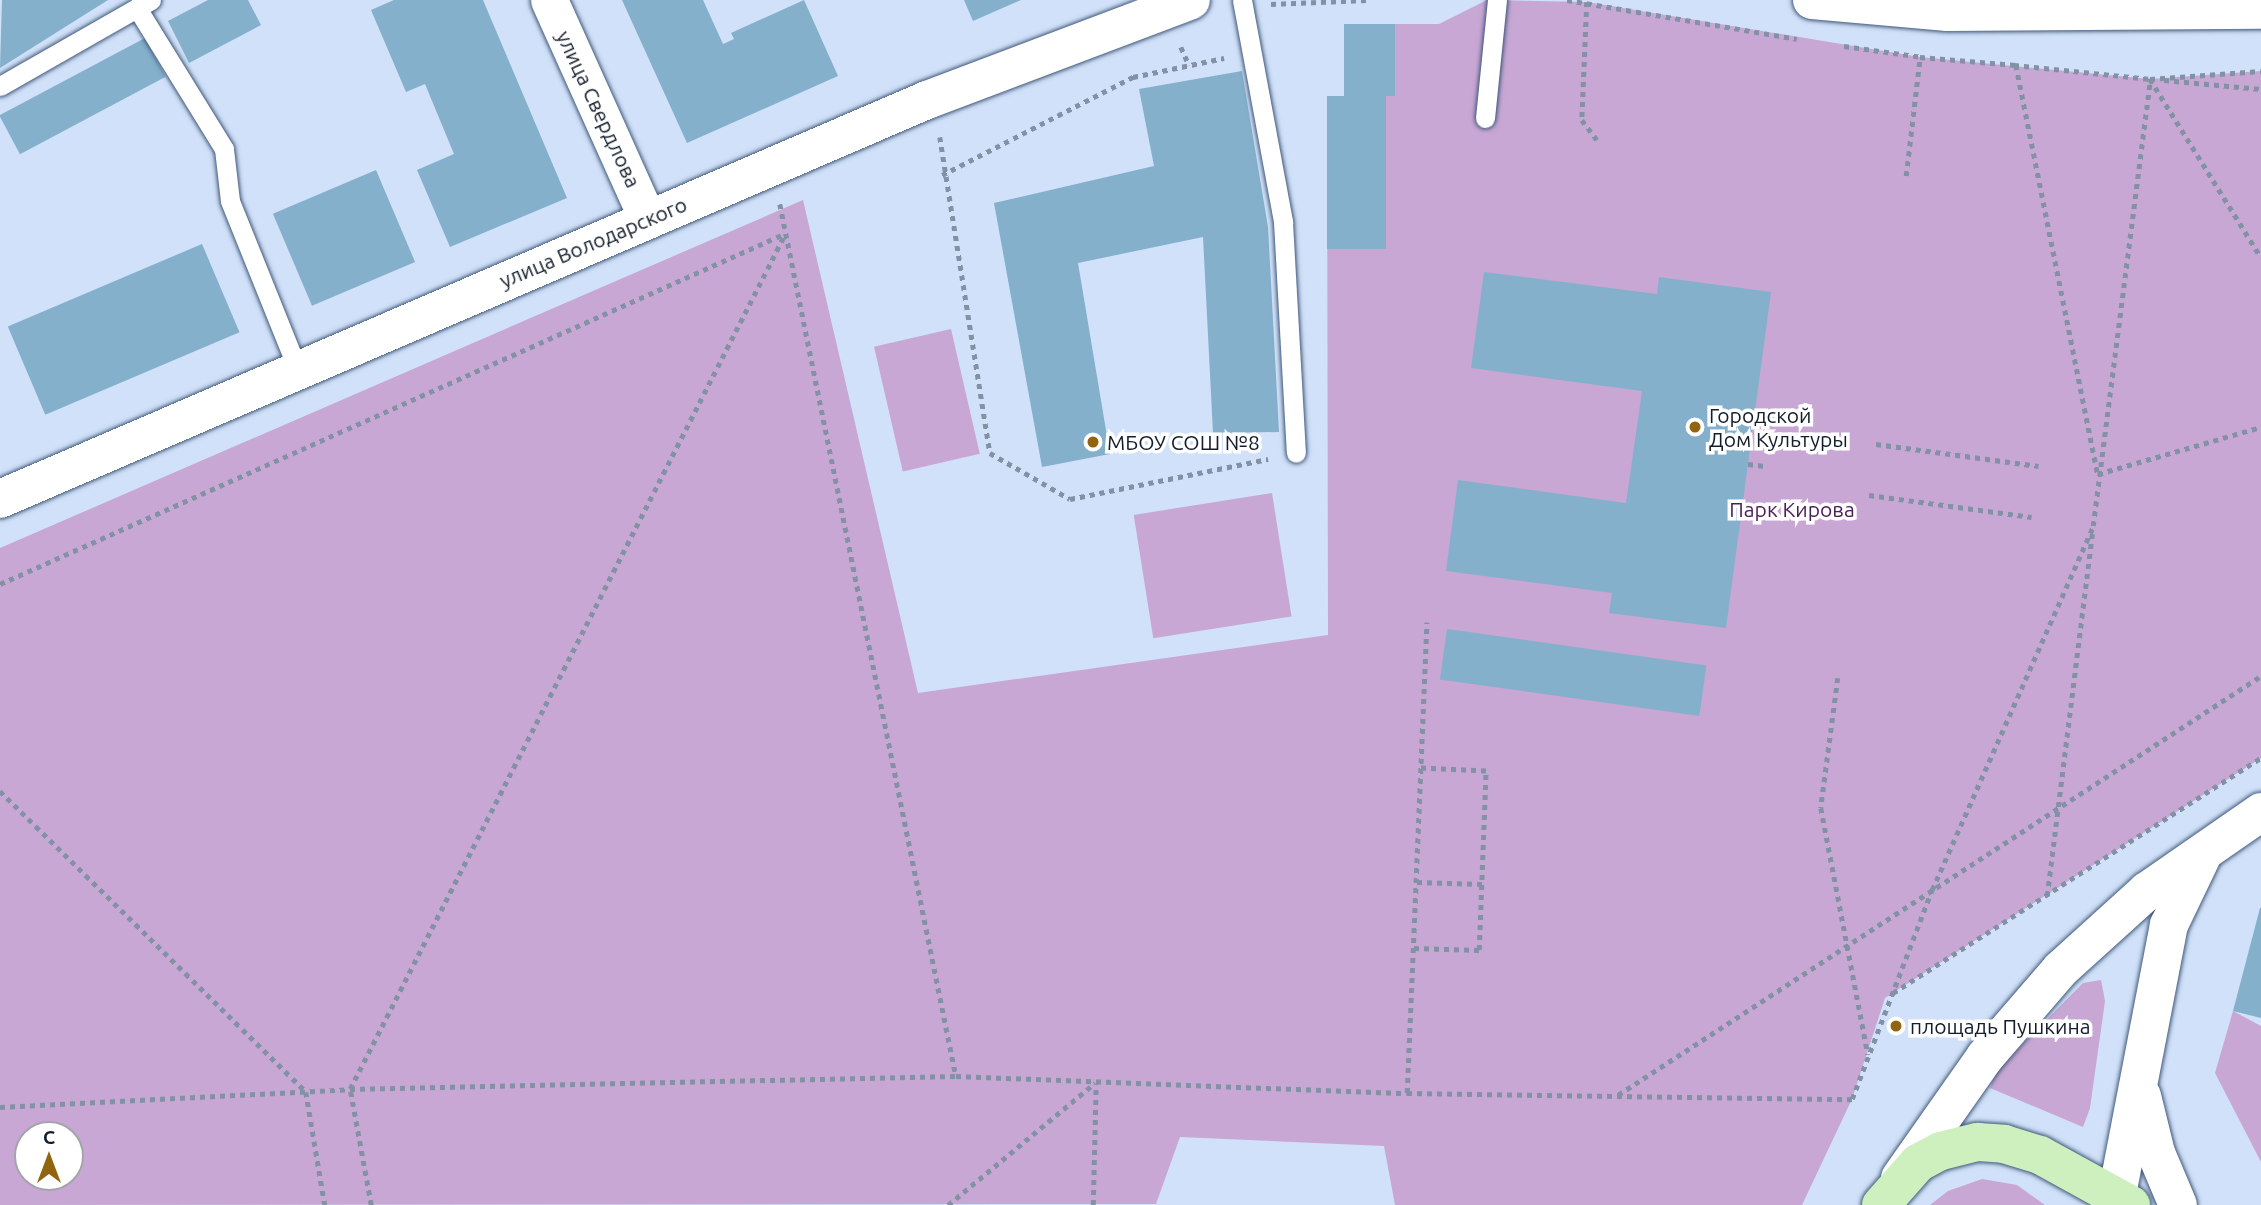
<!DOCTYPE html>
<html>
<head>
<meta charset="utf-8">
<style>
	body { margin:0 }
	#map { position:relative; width:2261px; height:1205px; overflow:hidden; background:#d0e1f9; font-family:Ubuntu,sans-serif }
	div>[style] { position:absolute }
	.green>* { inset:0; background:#c8a7d4; transform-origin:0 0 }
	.building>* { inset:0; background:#84b0cc; transform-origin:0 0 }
	.path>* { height:4.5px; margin-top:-2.25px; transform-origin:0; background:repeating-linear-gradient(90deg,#8291a4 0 5px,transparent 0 10px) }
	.roads { filter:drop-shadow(0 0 2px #40587a) drop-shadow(0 0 2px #40587a) }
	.lane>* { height:19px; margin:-9.5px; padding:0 9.5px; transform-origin:9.5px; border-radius:9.5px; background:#fff }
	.street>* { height:37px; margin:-18.5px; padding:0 18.5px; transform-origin:18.5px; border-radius:18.5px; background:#fff }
	.secondary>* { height:38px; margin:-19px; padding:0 19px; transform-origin:19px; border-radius:19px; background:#fff }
	.primary>* { height:38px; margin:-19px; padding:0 19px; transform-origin:19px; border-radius:19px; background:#cdf0be }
	.dots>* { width:19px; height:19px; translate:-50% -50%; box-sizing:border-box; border:4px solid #fff; border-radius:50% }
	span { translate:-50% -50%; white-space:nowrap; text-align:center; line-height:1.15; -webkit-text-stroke:7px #fff; paint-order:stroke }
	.street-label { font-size:21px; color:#131d2b }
	.poi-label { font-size:21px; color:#131d2b }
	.left { translate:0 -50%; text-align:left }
	.park-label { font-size:21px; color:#4a1c59 }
	.north { position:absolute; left:14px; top:1121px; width:70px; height:70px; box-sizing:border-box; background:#fff; border:2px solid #a1a5aa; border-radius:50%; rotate:0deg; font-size:19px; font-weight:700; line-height:28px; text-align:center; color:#131d2b }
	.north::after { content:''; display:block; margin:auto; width:24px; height:32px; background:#91640f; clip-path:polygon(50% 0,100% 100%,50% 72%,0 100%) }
</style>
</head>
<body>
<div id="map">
	<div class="green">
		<div style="clip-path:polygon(evenodd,1487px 0,1587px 2px,1920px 57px,2150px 79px,2261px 71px,2261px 758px,1885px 998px,1852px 1099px,1802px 1205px,1395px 1205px,1384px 1146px,1180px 1137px,1156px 1204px,0 1205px,0 548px,803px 200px,918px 693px,1328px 635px,1327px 96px,1395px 96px,1395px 24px,1439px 24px,1487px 0,28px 1135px,70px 1135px,70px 1177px,28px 1177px,28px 1135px)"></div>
		<div style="left:951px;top:329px;width:128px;height:79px;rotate:77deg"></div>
		<div style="left:1272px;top:493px;width:125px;height:140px;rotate:81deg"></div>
		<div style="clip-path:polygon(2101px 980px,2105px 1001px,2090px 1108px,2083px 1127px,1990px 1088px,1997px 1070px,2083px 983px)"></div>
		<div style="clip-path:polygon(2233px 1011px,2261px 1026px,2261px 1162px,2215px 1073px)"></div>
		<div style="clip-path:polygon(1982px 1179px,2017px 1185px,2045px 1205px,1930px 1205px,1948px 1191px)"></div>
	</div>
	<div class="building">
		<div style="clip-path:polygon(2px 0,108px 0,0 68px)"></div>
		<div style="clip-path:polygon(208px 0,248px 0,261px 25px,189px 63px,168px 21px)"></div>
		<div style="clip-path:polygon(394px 0,483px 0,567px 198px,450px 247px,417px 170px,454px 154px,425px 84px,406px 92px,371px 10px)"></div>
		<div style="clip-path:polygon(622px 0,703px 0,723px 44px,734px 39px,731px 33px,804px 0,838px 76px,687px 143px)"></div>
		<div style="clip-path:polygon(964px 0,1021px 0,973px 21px)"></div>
		<div style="clip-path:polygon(1344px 24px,1395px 24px,1395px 96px,1386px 96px,1386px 249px,1327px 249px,1327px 96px,1344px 96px)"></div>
		<div style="left:145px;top:38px;width:44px;height:165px;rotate:62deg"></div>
		<div style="clip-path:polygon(1242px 71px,1268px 227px,1279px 432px,1213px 433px,1203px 237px,1078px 263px,1110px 454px,1042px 467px,994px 203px,1154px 166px,1139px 89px)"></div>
		<div style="left:376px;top:170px;width:100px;height:112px;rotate:67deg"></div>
		<div style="left:202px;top:244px;width:96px;height:211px;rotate:67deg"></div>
		<div style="clip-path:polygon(1484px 272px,1657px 294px,1659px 277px,1771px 292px,1726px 628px,1609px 613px,1612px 593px,1446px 571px,1458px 480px,1626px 503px,1642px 391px,1471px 368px)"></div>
		<div style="left:1447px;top:629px;width:262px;height:51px;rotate:8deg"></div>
		<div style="clip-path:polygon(2260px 908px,2261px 908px,2261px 1018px,2233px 1011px)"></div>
	</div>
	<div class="path">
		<div style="left:1567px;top:0;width:233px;rotate:9.6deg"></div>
		<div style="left:1587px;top:2px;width:118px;rotate:92.4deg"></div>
		<div style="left:1582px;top:120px;width:25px;rotate:53deg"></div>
		<div style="left:1271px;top:4px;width:96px;rotate:-2.4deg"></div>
		<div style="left:1844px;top:46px;width:79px;rotate:8deg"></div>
		<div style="left:1181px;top:47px;width:20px;rotate:66deg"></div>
		<div style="left:2014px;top:65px;width:137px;rotate:5.9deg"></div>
		<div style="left:2150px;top:79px;width:111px;rotate:-4.1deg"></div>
		<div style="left:2150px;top:79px;width:210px;rotate:58.1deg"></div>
		<div style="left:2164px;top:80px;width:97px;rotate:5.3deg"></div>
		<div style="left:940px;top:137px;width:320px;rotate:81deg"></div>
		<div style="left:990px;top:453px;width:92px;rotate:29.9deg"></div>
		<div style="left:1070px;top:499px;width:202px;rotate:-11.4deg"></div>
		<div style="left:942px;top:175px;width:215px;rotate:-27.2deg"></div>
		<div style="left:1133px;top:77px;width:93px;rotate:-11.8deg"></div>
		<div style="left:1906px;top:176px;width:120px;rotate:-83.3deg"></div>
		<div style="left:1920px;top:57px;width:96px;rotate:4.8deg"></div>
		<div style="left:2016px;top:65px;width:417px;rotate:78.7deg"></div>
		<div style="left:2098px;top:474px;width:170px;rotate:-16.1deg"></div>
		<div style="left:780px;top:204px;width:890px;rotate:78.59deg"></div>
		<div style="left:1876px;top:444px;width:164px;rotate:7.7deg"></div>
		<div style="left:1748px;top:464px;width:17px;rotate:7deg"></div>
		<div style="left:1869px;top:495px;width:164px;rotate:7.7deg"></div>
		<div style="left:0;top:584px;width:859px;rotate:-24.06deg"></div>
		<div style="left:1838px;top:678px;width:131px;rotate:97.5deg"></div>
		<div style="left:1821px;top:808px;width:251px;rotate:79.2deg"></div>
		<div style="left:0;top:791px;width:429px;rotate:44.5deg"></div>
		<div style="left:306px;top:1092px;width:115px;rotate:80.5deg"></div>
		<div style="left:1417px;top:882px;width:65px;rotate:1.8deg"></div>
		<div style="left:2047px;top:896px;width:365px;rotate:-82.9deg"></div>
		<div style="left:1414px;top:948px;width:65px;rotate:1.8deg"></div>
		<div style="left:1479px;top:950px;width:179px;rotate:-87.8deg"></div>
		<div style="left:1486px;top:771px;width:66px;rotate:-177.4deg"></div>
		<div style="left:1893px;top:993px;width:437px;rotate:-32.6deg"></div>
		<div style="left:1407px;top:1093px;width:471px;rotate:-87.6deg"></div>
		<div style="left:1618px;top:1095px;width:767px;rotate:-33.09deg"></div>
		<div style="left:0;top:1107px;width:350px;rotate:-2.9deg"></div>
		<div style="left:350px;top:1089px;width:606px;rotate:-1.23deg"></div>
		<div style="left:956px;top:1076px;width:451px;rotate:2.2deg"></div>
		<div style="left:1407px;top:1093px;width:445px;rotate:0.8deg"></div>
		<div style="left:1852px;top:1099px;width:224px;rotate:-69.1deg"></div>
		<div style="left:1932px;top:890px;width:398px;rotate:-66.1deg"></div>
		<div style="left:2093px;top:526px;width:451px;rotate:-82.7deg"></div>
		<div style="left:371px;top:1205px;width:118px;rotate:-100.3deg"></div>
		<div style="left:350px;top:1089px;width:959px;rotate:-63.03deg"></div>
		<div style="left:948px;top:1205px;width:191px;rotate:-39.7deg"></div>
		<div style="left:1093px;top:1205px;width:121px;rotate:-88.6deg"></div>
	</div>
	<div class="roads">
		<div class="lane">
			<div style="left:151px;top:0;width:16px;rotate:150deg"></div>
			<div style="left:137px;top:8px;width:166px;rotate:58.3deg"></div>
			<div style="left:224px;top:149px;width:52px;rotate:83.4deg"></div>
			<div style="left:230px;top:201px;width:182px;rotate:68.1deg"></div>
			<div style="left:1242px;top:0;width:226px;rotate:79.5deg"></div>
			<div style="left:1283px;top:222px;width:231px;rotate:86.8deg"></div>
			<div style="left:0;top:86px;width:158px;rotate:-29.7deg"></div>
			<div style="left:1485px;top:118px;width:119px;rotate:-84.2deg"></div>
		</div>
		<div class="street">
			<div style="left:549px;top:0;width:239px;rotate:65.8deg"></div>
		</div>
		<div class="secondary">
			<div style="left:1812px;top:0;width:136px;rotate:5.1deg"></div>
			<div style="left:1947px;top:12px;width:314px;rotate:-0.4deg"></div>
			<div style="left:0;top:499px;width:1009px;rotate:-23.29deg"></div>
			<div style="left:927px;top:100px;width:282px;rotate:-20.7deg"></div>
			<div style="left:2142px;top:1096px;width:59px;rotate:76.2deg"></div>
			<div style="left:2156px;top:1153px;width:56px;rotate:67.1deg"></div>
			<div style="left:1900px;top:1178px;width:148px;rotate:-54.9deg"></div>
			<div style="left:1985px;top:1057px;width:116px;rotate:-49.2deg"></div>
			<div style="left:2061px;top:969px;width:116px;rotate:-42.2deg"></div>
			<div style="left:2147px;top:891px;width:139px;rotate:-34.7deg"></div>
			<div style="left:2115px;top:1205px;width:285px;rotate:-79.1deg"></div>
			<div style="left:2169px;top:925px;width:76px;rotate:-64.4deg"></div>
		</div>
		<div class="primary">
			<div style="left:1881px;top:1205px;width:56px;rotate:-48.6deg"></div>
			<div style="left:1918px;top:1163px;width:26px;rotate:-28deg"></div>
			<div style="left:1941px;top:1151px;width:38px;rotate:-14deg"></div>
			<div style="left:1978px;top:1142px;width:26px;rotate:4deg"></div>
			<div style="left:2004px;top:1144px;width:38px;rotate:17deg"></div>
			<div style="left:2040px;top:1155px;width:104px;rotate:28.8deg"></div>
		</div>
	</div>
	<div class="dots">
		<div style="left:1695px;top:427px;background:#91640f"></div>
		<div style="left:1093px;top:442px;background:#91640f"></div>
		<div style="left:1896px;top:1026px;background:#91640f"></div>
	</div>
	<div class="street-label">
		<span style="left:599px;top:109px;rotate:65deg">улица Свердлова</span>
		<span style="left:593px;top:242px;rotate:-23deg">улица Володарского</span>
	</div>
	<div class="poi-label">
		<span class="left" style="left:1709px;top:427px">Городской<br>Дом Культуры</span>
		<span class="left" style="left:1107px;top:442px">МБОУ СОШ №8</span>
		<span class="left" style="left:1910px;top:1026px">площадь Пушкина</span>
	</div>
	<div class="park-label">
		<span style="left:1792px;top:509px">Парк Кирова</span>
	</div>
	<div class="north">С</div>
</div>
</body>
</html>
